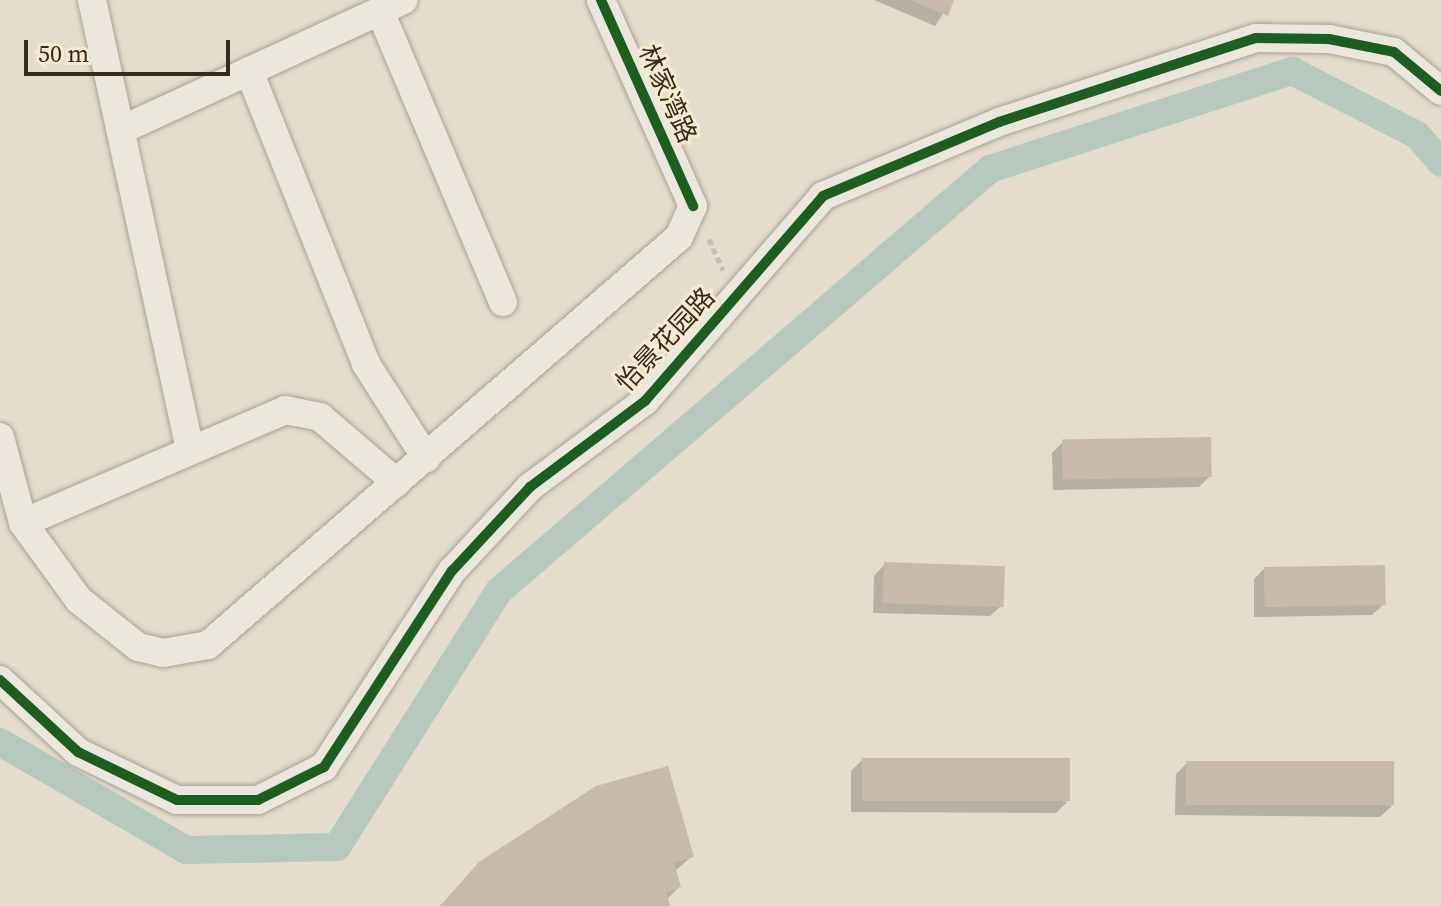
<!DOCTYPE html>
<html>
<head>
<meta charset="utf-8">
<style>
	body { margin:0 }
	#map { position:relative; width:1441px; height:906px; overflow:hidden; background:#e4dccc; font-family:"Source Serif 4","Noto Sans SC",serif }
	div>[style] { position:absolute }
	.shadow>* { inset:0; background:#0003 }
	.canal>* { height:28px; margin:-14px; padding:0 14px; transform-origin:14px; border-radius:14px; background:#b7c8be }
	.building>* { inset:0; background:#c7baac; transform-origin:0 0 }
	.path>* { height:5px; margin-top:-2.5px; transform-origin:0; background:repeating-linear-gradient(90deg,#c4beb4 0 6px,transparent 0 10px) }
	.roads { filter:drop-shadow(0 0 2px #a9a195) drop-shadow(0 0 2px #a9a195) }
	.minor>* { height:28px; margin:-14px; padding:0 14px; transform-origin:14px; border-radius:14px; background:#ece7dd }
	.cycleway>* { height:10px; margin:-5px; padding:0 5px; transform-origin:5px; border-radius:5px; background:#1b5e20 }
	span { translate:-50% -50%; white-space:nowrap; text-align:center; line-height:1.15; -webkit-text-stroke:6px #f5ebd1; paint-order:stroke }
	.street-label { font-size:26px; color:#372a1d }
	.scale { position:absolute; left:24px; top:40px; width:206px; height:36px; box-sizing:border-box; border:4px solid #372a1d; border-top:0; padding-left:10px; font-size:24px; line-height:28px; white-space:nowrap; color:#372a1d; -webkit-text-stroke:6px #f5ebd1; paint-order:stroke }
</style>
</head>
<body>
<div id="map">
	<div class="shadow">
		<div style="clip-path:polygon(874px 0,952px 0,935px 26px)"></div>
		<div style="clip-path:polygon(1063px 442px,1210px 476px,1199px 487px,1053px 490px,1052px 453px)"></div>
		<div style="clip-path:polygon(885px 564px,1002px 605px,990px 616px,873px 613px,874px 576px)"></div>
		<div style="clip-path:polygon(1265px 568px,1384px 604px,1372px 615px,1254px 617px,1254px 579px)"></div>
		<div style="clip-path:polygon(862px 760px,1067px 802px,1056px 813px,851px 812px,851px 771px)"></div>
		<div style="clip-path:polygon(1187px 763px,1392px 806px,1380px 817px,1175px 815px,1176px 774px)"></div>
		<div style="clip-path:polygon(692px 856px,674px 872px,679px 887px,666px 900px,668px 906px,441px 906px)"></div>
	</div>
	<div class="canal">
		<div style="left:0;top:742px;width:215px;rotate:30.1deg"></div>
		<div style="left:186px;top:850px;width:151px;rotate:-1.1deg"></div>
		<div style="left:337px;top:847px;width:303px;rotate:-57.7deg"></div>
		<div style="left:499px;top:591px;width:647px;rotate:-40.68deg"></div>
		<div style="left:990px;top:169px;width:318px;rotate:-18deg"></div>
		<div style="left:1292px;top:71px;width:140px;rotate:27.1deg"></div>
		<div style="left:1417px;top:135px;width:37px;rotate:49deg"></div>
	</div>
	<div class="building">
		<div style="clip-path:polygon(910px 0,954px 0,948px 16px)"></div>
		<div style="left:1211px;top:437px;width:40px;height:149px;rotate:89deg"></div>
		<div style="left:884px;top:562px;width:121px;height:41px;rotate:2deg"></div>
		<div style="left:1385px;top:565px;width:40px;height:121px;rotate:89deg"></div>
		<div style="left:862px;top:758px;width:208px;height:43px"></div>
		<div style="left:1186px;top:761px;width:208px;height:44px"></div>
		<div style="clip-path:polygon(668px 766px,694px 857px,674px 863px,681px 887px,666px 892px,670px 906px,440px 906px,479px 862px,596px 786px)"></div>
	</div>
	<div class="path">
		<div style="left:709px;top:239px;width:34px;rotate:66deg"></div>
	</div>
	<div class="roads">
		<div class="minor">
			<div style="left:92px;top:0;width:460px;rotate:77.7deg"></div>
			<div style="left:380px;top:11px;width:316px;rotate:67.1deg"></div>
			<div style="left:249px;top:71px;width:315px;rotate:68.2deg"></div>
			<div style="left:366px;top:364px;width:112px;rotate:57.4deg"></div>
			<div style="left:121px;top:130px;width:311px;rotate:-24.7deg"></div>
			<div style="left:0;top:437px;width:89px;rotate:75deg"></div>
			<div style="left:23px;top:523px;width:95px;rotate:54deg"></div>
			<div style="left:79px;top:600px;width:75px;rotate:38.5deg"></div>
			<div style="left:138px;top:647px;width:26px;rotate:13deg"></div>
			<div style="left:163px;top:653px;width:46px;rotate:-10.1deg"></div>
			<div style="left:208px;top:645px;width:623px;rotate:-40.9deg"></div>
			<div style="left:679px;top:237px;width:34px;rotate:-66deg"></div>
			<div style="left:693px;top:206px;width:226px;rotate:-114.1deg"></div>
			<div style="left:23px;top:523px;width:285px;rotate:-23.3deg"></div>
			<div style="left:285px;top:410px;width:36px;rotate:11deg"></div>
			<div style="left:320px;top:417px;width:101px;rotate:40.6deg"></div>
			<div style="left:0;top:680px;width:106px;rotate:42.7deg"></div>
			<div style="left:78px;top:752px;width:110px;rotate:25.9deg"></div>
			<div style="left:177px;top:800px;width:81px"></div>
			<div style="left:258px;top:800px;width:74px;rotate:-26.6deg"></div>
			<div style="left:324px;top:767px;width:234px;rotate:-56.9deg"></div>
			<div style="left:452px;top:571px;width:115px;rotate:-47.1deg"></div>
			<div style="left:530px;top:487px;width:144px;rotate:-36.8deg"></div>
			<div style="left:645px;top:401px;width:271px;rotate:-49deg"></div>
			<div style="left:823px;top:196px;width:191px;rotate:-22.8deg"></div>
			<div style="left:999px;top:122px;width:270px;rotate:-18.1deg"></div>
			<div style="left:1256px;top:38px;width:73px;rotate:0.8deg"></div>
			<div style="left:1329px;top:39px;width:66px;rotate:11.3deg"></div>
			<div style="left:1394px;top:52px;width:61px;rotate:39.7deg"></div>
		</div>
	</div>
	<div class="cycleway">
		<div style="left:601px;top:0;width:226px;rotate:65.9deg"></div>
		<div style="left:0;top:680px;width:106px;rotate:42.7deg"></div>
		<div style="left:78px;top:752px;width:110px;rotate:25.9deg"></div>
		<div style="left:177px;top:800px;width:81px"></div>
		<div style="left:258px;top:800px;width:74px;rotate:-26.6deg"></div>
		<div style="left:324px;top:767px;width:234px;rotate:-56.9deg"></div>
		<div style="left:452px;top:571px;width:115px;rotate:-47.1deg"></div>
		<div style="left:530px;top:487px;width:144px;rotate:-36.8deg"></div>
		<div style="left:645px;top:401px;width:271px;rotate:-49deg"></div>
		<div style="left:823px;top:196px;width:191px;rotate:-22.8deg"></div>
		<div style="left:999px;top:122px;width:270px;rotate:-18.1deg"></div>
		<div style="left:1256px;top:38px;width:73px;rotate:0.8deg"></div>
		<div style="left:1329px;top:39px;width:66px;rotate:11.3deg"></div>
		<div style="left:1394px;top:52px;width:61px;rotate:39.7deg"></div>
	</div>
	<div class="street-label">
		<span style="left:667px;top:94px;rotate:66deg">林家湾路</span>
		<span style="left:666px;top:340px;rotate:-47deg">怡景花园路</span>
	</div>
	<div class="scale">50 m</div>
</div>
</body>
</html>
